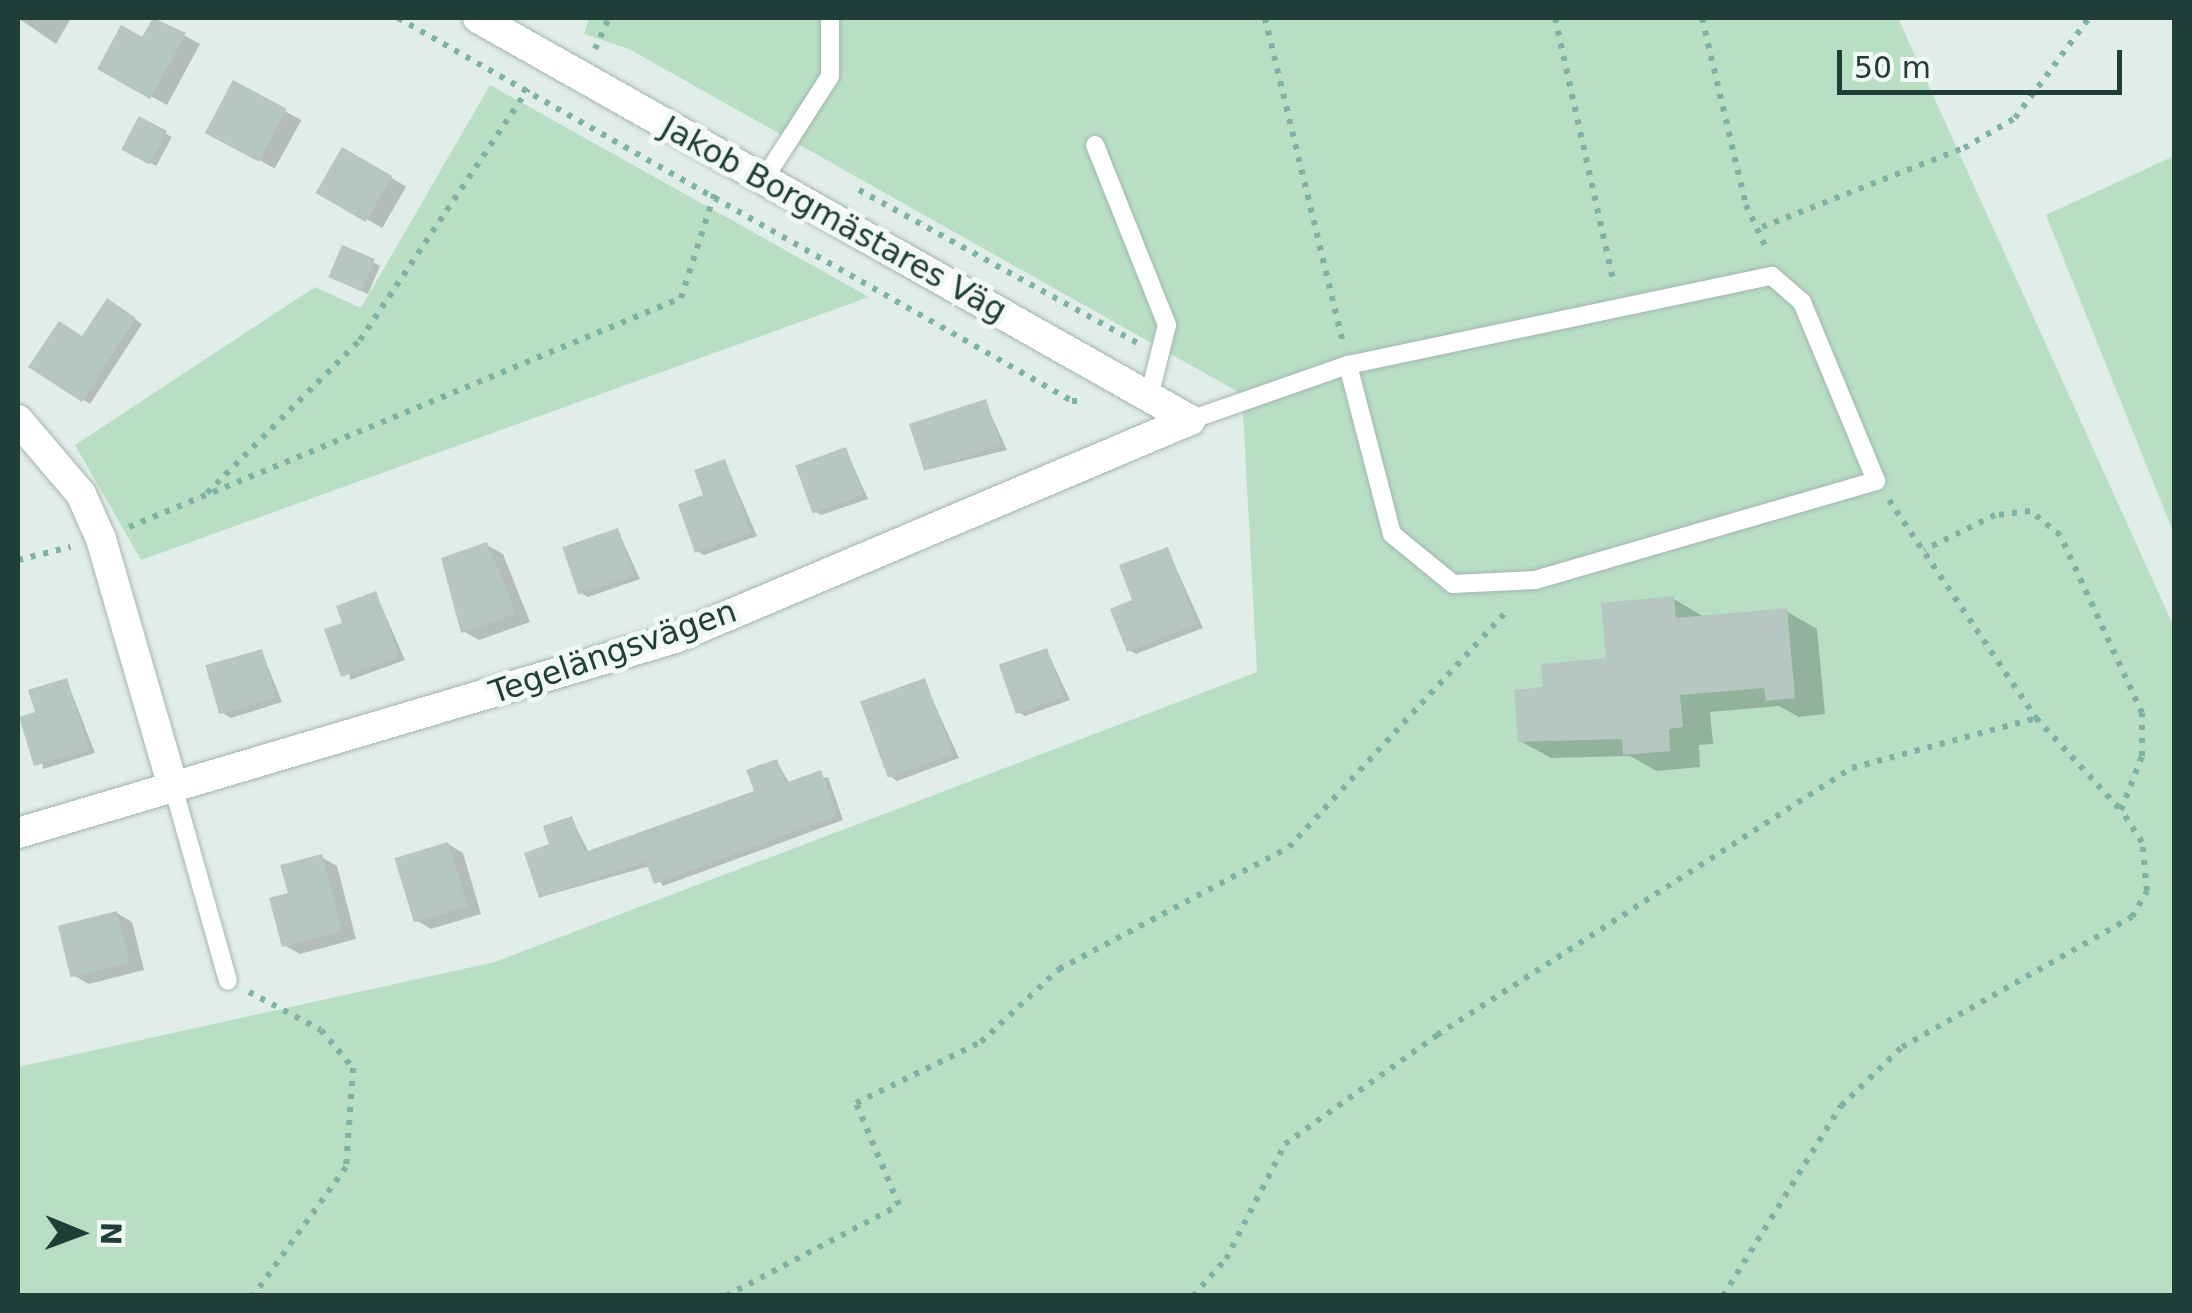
<!DOCTYPE html>
<html>
<head>
<meta charset="utf-8">
<style>
	body { margin:0 }
	#map { position:relative; width:2192px; height:1313px; overflow:hidden; background:#e1ede8; font-family:"DejaVu Sans",sans-serif }
	div>[style] { position:absolute }
	.green>* { inset:0; background:#b8dfc4 }
	.shadow>* { inset:0; background:#0003; transform-origin:0 0 }
	.building>* { inset:0; background:#b6c7c1; transform-origin:0 0 }
	.path>* { height:6px; margin-top:-3px; transform-origin:0; background:repeating-linear-gradient(90deg,#7fb2a4 0 5px,transparent 0 13px) }
	.roads { filter:drop-shadow(0 0 2px #a3b5af) drop-shadow(0 0 2px #a3b5af) }
	.lane>* { height:18px; margin:-9px; padding:0 9px; transform-origin:9px; border-radius:9px; background:#fff }
	.street>* { height:30px; margin:-15px; padding:0 15px; transform-origin:15px; border-radius:15px; background:#fff }
	span { translate:-50% -50%; white-space:nowrap; text-align:center; line-height:1.15; -webkit-text-stroke:10px #f2f9f5; paint-order:stroke }
	.street-label { font-size:32px; color:#203e37 }
	.frame { position:absolute; inset:0; border:20px solid #203e37; pointer-events:none }
	.north { position:absolute; left:30px; top:1183px; width:100px; height:100px; -webkit-text-stroke:8px #f2f9f5; paint-order:stroke; rotate:91deg; font-size:28px; font-weight:700; line-height:40px; text-align:center; color:#203e37 }
	.north::after { content:''; display:block; margin:auto; width:35px; height:45px; background:#203e37; clip-path:polygon(50% 0,100% 100%,50% 72%,0 100%) }
	.scale { position:absolute; left:1837px; top:50px; width:285px; height:45px; box-sizing:border-box; border:5px solid #203e37; border-top:0; padding-left:12px; font-size:30px; line-height:35px; white-space:nowrap; color:#203e37; -webkit-text-stroke:8px #f2f9f5; paint-order:stroke }
</style>
</head>
<body>
<div id="map">
	<div class="green">
		<div style="clip-path:polygon(589px 18px,1898px 18px,2174px 627px,2174px 1295px,18px 1295px,18px 1067px,495px 962px,1257px 672px,1242px 394px,629px 49px,584px 34px)"></div>
		<div style="clip-path:polygon(490px 85px,869px 297px,141px 560px,75px 445px,315px 287px,361px 308px)"></div>
		<div style="clip-path:polygon(2174px 156px,2174px 534px,2046px 215px)"></div>
	</div>
	<div class="shadow">
		<div style="clip-path:polygon(18px 18px,71px 18px,56px 44px)"></div>
		<div style="clip-path:polygon(155px 19px,200px 44px,167px 105px,100px 68px,143px 40px)"></div>
		<div style="left:234px;top:83px;width:77px;height:55px;rotate:29deg"></div>
		<div style="left:140px;top:120px;width:36px;height:33px;rotate:28deg"></div>
		<div style="left:343px;top:150px;width:73px;height:48px;rotate:30deg"></div>
		<div style="clip-path:polygon(373px 262px,380px 266px,368px 294px,337px 280px)"></div>
		<div style="clip-path:polygon(108px 302px,142px 324px,90px 404px,32px 367px,83px 339px)"></div>
		<div style="clip-path:polygon(985px 402px,1007px 450px,926px 470px)"></div>
		<div style="clip-path:polygon(846px 450px,868px 499px,821px 515px,814px 511px)"></div>
		<div style="clip-path:polygon(725px 462px,757px 536px,704px 555px,697px 551px,706px 497px)"></div>
		<div style="clip-path:polygon(618px 531px,640px 579px,588px 597px,581px 593px)"></div>
		<div style="clip-path:polygon(487px 545px,503px 554px,530px 622px,479px 640px,463px 631px)"></div>
		<div style="clip-path:polygon(1168px 550px,1203px 628px,1136px 654px,1129px 650px,1135px 602px)"></div>
		<div style="clip-path:polygon(376px 594px,405px 660px,350px 680px,345px 625px)"></div>
		<div style="clip-path:polygon(1674px 599px,1704px 617px,1786px 611px,1817px 629px,1825px 714px,1799px 717px,1779px 706px,1710px 712px,1713px 744px,1699px 745px,1700px 767px,1657px 771px,1630px 756px,1551px 758px,1520px 741px,1546px 689px,1608px 660px)"></div>
		<div style="clip-path:polygon(1047px 651px,1070px 700px,1025px 716px,1018px 712px)"></div>
		<div style="clip-path:polygon(262px 652px,282px 702px,231px 718px,224px 714px)"></div>
		<div style="clip-path:polygon(67px 681px,95px 753px,43px 769px,38px 714px)"></div>
		<div style="clip-path:polygon(924px 681px,959px 758px,897px 781px,890px 776px)"></div>
		<div style="clip-path:polygon(777px 762px,790px 784px,828px 777px,843px 820px,663px 886px,650px 866px,541px 897px,552px 846px,572px 819px,589px 853px,757px 792px)"></div>
		<div style="clip-path:polygon(448px 844px,463px 853px,481px 914px,431px 929px,416px 920px)"></div>
		<div style="clip-path:polygon(321px 857px,337px 866px,356px 939px,300px 954px,284px 945px,291px 895px)"></div>
		<div style="clip-path:polygon(117px 913px,132px 922px,144px 970px,89px 984px,73px 975px)"></div>
	</div>
	<div class="building">
		<div style="clip-path:polygon(153px 18px,186px 33px,150px 99px,97px 69px,121px 25px,142px 37px)"></div>
		<div style="left:233px;top:80px;width:61px;height:60px;rotate:28deg"></div>
		<div style="left:139px;top:116px;width:32px;height:38px;rotate:28deg"></div>
		<div style="left:342px;top:147px;width:58px;height:53px;rotate:30deg"></div>
		<div style="left:342px;top:245px;width:36px;height:35px;rotate:23deg"></div>
		<div style="clip-path:polygon(107px 298px,136px 318px,82px 402px,28px 367px,59px 321px,82px 336px)"></div>
		<div style="left:986px;top:399px;width:49px;height:81px;rotate:72deg"></div>
		<div style="left:846px;top:447px;width:51px;height:54px;rotate:70deg"></div>
		<div style="clip-path:polygon(725px 459px,751px 533px,695px 553px,678px 504px,703px 495px,694px 470px)"></div>
		<div style="left:618px;top:528px;width:50px;height:59px;rotate:71deg"></div>
		<div style="clip-path:polygon(487px 542px,516px 613px,461px 633px,441px 558px)"></div>
		<div style="clip-path:polygon(1168px 547px,1197px 624px,1127px 652px,1110px 609px,1132px 600px,1119px 565px)"></div>
		<div style="clip-path:polygon(376px 591px,399px 657px,341px 677px,324px 629px,342px 623px,336px 606px)"></div>
		<div style="clip-path:polygon(1674px 596px,1676px 618px,1787px 608px,1795px 698px,1766px 701px,1764px 688px,1680px 695px,1683px 727px,1669px 729px,1670px 751px,1623px 755px,1622px 739px,1518px 742px,1514px 690px,1543px 687px,1541px 664px,1606px 658px,1601px 603px)"></div>
		<div style="left:1047px;top:648px;width:52px;height:51px;rotate:71deg"></div>
		<div style="left:262px;top:649px;width:51px;height:59px;rotate:74deg"></div>
		<div style="clip-path:polygon(67px 678px,89px 750px,34px 766px,19px 717px,35px 712px,28px 690px)"></div>
		<div style="left:925px;top:678px;width:81px;height:69px;rotate:70deg"></div>
		<div style="clip-path:polygon(777px 759px,785px 783px,821px 770px,837px 816px,654px 884px,646px 862px,539px 898px,524px 853px,549px 844px,543px 826px,572px 816px,585px 852px,754px 791px,746px 770px)"></div>
		<div style="left:448px;top:842px;width:67px;height:56px;rotate:73deg"></div>
		<div style="clip-path:polygon(322px 854px,342px 931px,282px 947px,269px 898px,288px 893px,280px 865px)"></div>
		<div style="left:117px;top:911px;width:53px;height:61px;rotate:76deg"></div>
	</div>
	<div class="path">
		<div style="left:398px;top:18px;width:775px;rotate:29.61deg"></div>
		<div style="left:1072px;top:401px;width:13px"></div>
		<div style="left:1265px;top:18px;width:333px;rotate:76.5deg"></div>
		<div style="left:1555px;top:18px;width:273px;rotate:77.5deg"></div>
		<div style="left:1702px;top:18px;width:192px;rotate:76.8deg"></div>
		<div style="left:1746px;top:205px;width:50px;rotate:65deg"></div>
		<div style="left:595px;top:49px;width:34px;rotate:-66deg"></div>
		<div style="left:859px;top:190px;width:317px;rotate:28.8deg"></div>
		<div style="left:1762px;top:227px;width:217px;rotate:-21.4deg"></div>
		<div style="left:1964px;top:148px;width:59px;rotate:-30.5deg"></div>
		<div style="left:2015px;top:118px;width:124px;rotate:-53.5deg"></div>
		<div style="left:207px;top:493px;width:216px;rotate:-45deg"></div>
		<div style="left:360px;top:340px;width:302px;rotate:-56.2deg"></div>
		<div style="left:1889px;top:500px;width:263px;rotate:56deg"></div>
		<div style="left:2036px;top:718px;width:125px;rotate:47.3deg"></div>
		<div style="left:129px;top:527px;width:598px;rotate:-22.53deg"></div>
		<div style="left:681px;top:298px;width:114px;rotate:-72.2deg"></div>
		<div style="left:18px;top:560px;width:54px;rotate:-14deg"></div>
		<div style="left:249px;top:992px;width:81px;rotate:27.8deg"></div>
		<div style="left:321px;top:1030px;width:50px;rotate:49.9deg"></div>
		<div style="left:353px;top:1068px;width:99px;rotate:94deg"></div>
		<div style="left:346px;top:1167px;width:159px;rotate:125.8deg"></div>
		<div style="left:726px;top:1296px;width:195px;rotate:-27.7deg"></div>
		<div style="left:899px;top:1205px;width:111px;rotate:-112.9deg"></div>
		<div style="left:856px;top:1103px;width:139px;rotate:-26deg"></div>
		<div style="left:981px;top:1042px;width:107px;rotate:-43.1deg"></div>
		<div style="left:1059px;top:969px;width:260px;rotate:-27.9deg"></div>
		<div style="left:1289px;top:847px;width:323px;rotate:-47.3deg"></div>
		<div style="left:1193px;top:1296px;width:50px;rotate:-48.3deg"></div>
		<div style="left:1226px;top:1259px;width:129px;rotate:-62.8deg"></div>
		<div style="left:1285px;top:1144px;width:187px;rotate:-35.6deg"></div>
		<div style="left:1437px;top:1035px;width:493px;rotate:-32.8deg"></div>
		<div style="left:1852px;top:768px;width:191px;rotate:-15.2deg"></div>
		<div style="left:1723px;top:1296px;width:224px;rotate:-58.2deg"></div>
		<div style="left:1841px;top:1106px;width:85px;rotate:-44deg"></div>
		<div style="left:1902px;top:1047px;width:264px;rotate:-29.5deg"></div>
		<div style="left:2132px;top:917px;width:30px;rotate:-60deg"></div>
		<div style="left:2147px;top:891px;width:49px;rotate:-95.8deg"></div>
		<div style="left:2142px;top:842px;width:38px;rotate:-123deg"></div>
		<div style="left:2121px;top:810px;width:58px;rotate:-68.7deg"></div>
		<div style="left:2142px;top:756px;width:43px;rotate:-90deg"></div>
		<div style="left:2142px;top:713px;width:196px;rotate:-114.7deg"></div>
		<div style="left:2060px;top:535px;width:38px;rotate:-141deg"></div>
		<div style="left:2030px;top:511px;width:35px;rotate:173deg"></div>
		<div style="left:1995px;top:515px;width:79px;rotate:153.8deg"></div>
	</div>
	<div class="roads">
		<div class="lane">
			<div style="left:1095px;top:145px;width:194px;rotate:68.2deg"></div>
			<div style="left:1167px;top:325px;width:74px;rotate:104deg"></div>
			<div style="left:764px;top:179px;width:122px;rotate:-57.3deg"></div>
			<div style="left:830px;top:76px;width:58px;rotate:-90deg"></div>
			<div style="left:1190px;top:420px;width:167px;rotate:-19.2deg"></div>
			<div style="left:1348px;top:365px;width:433px;rotate:-11.9deg"></div>
			<div style="left:1772px;top:276px;width:40px;rotate:41deg"></div>
			<div style="left:1802px;top:302px;width:194px;rotate:67.5deg"></div>
			<div style="left:1876px;top:481px;width:354px;rotate:163.8deg"></div>
			<div style="left:1536px;top:580px;width:83px;rotate:177.2deg"></div>
			<div style="left:1453px;top:584px;width:79px;rotate:-140.7deg"></div>
			<div style="left:1392px;top:534px;width:175px;rotate:-104.6deg"></div>
			<div style="left:174px;top:790px;width:198px;rotate:74.2deg"></div>
		</div>
		<div class="street">
			<div style="left:478px;top:18px;width:818px;rotate:29.45deg"></div>
			<div style="left:18px;top:420px;width:97px;rotate:49.6deg"></div>
			<div style="left:81px;top:494px;width:49px;rotate:66deg"></div>
			<div style="left:101px;top:539px;width:261px;rotate:73.8deg"></div>
			<div style="left:18px;top:833px;width:685px;rotate:-16.53deg"></div>
			<div style="left:675px;top:638px;width:559px;rotate:-22.94deg"></div>
		</div>
	</div>
	<div class="street-label">
		<span style="left:834px;top:219px;rotate:29deg">Jakob Borgmästares Väg</span>
		<span style="left:613px;top:652px;rotate:-19deg">Tegelängsvägen</span>
	</div>
	<div class="frame"></div>
	<div class="north">N</div>
	<div class="scale">50 m</div>
</div>
</body>
</html>
